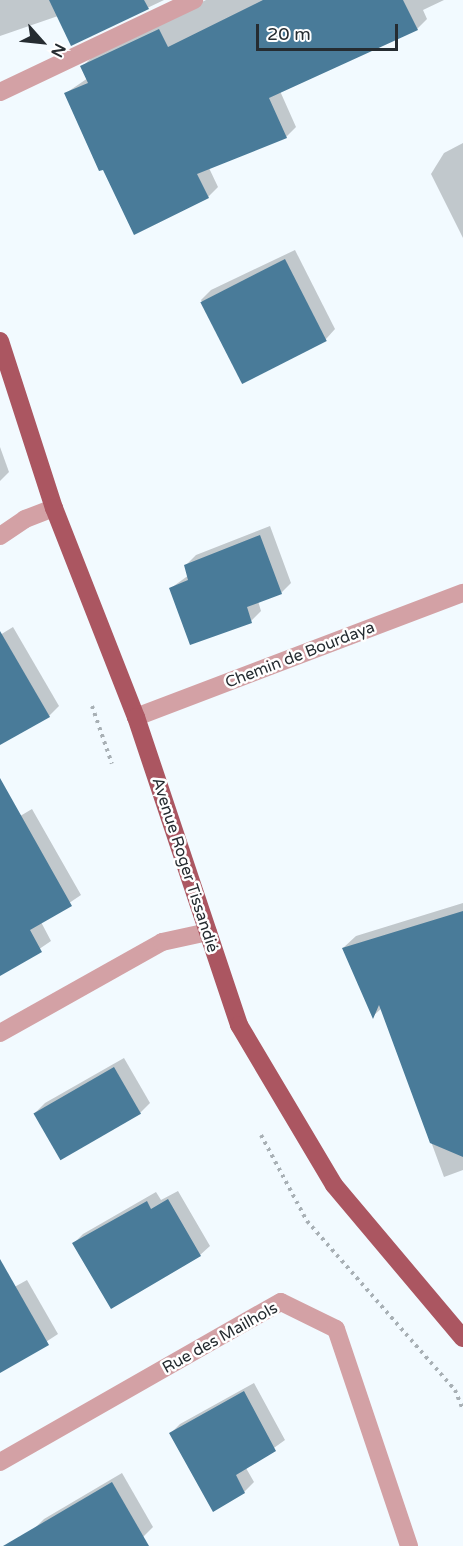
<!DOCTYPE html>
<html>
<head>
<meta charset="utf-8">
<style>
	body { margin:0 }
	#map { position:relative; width:463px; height:1546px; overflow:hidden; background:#f2faff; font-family:"Varela Round",sans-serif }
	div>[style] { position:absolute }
	.shadow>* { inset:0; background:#0003 }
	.building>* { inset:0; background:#497b99; transform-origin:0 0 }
	.path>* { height:4px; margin-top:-2px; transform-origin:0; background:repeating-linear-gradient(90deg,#a8b0b5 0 3px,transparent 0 7.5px) }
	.minor>* { height:18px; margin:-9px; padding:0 9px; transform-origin:9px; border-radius:9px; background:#d3a1a5 }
	.major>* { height:18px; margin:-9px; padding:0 9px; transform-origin:9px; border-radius:9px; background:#ab5661 }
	span { translate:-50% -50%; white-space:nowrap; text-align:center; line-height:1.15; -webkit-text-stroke:5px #fff; paint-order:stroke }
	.street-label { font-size:16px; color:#252c31 }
	.north { position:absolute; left:12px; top:12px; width:60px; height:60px; -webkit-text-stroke:4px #fff; paint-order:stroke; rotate:117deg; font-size:16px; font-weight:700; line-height:24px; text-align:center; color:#252c31 }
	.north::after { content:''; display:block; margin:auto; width:21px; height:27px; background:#252c31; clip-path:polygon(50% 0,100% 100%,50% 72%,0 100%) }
	.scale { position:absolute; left:256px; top:24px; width:142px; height:27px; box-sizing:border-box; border:3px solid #252c31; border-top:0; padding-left:8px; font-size:18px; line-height:21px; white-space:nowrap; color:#252c31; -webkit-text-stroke:4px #fff; paint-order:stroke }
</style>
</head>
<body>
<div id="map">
	<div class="shadow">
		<div style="clip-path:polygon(0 0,164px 0,72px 44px,58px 16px,0 36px)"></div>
		<div style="clip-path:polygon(206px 0,444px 0,423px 10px,427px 19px,417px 29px,280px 91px,296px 127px,286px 137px,209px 168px,218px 187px,208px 197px,66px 93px,88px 78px,82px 67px,92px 57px)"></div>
		<div style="clip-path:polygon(463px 143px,463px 238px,431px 174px,444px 153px)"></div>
		<div style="clip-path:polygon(295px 250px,335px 329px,326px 339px,244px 380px,201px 300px,211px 290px)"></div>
		<div style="clip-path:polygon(0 447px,9px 472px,0 481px)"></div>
		<div style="clip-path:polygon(270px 526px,291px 583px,281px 593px,258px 601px,261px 611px,251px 621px,171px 588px,189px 575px,186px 565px,196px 555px)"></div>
		<div style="clip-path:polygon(13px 627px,59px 706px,49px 716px,0 744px,0 635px)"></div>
		<div style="clip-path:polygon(32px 809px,81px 895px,41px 922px,51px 941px,10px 969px,0 950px,0 828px)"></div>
		<div style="clip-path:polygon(463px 903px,463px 1170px,444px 1177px,382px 1008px,373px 1016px,343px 948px,356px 936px)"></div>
		<div style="clip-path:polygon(124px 1058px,150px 1103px,140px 1113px,35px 1113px,45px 1103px)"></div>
		<div style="clip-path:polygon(178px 1191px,210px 1246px,200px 1255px,74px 1243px,83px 1234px,156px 1192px,161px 1200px)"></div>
		<div style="clip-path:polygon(27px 1280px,58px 1334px,0 1372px,0 1295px)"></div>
		<div style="clip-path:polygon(254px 1383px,285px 1440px,246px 1468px,254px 1482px,244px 1492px,170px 1434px,180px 1424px)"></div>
		<div style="clip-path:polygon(122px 1473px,153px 1527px,143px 1537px,128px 1546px,44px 1546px,34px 1529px,44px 1519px)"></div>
	</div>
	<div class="building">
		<div style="clip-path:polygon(49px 0,144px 0,149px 9px,71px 46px)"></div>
		<div style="clip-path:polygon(263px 0,403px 0,418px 30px,269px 98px,287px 138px,197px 174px,209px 198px,134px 235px,103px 170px,99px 171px,64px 93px,88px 83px,80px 66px,159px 29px,168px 47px)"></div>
		<div style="left:285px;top:259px;width:92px;height:95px;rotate:63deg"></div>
		<div style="clip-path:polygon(260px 535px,282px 594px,247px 607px,252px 623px,190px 645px,169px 588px,188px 580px,184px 565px)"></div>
		<div style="clip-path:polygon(0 631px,50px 717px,0 745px)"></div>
		<div style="clip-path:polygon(0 778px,72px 906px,30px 930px,42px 952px,0 976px)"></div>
		<div style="clip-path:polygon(463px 911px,463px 1157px,430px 1143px,379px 1005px,373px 1019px,342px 948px)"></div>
		<div style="left:114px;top:1067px;width:54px;height:93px;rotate:60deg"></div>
		<div style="clip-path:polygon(168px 1199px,201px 1256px,111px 1309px,72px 1243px,147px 1201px,151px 1209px)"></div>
		<div style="clip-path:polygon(0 1259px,49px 1345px,0 1373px)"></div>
		<div style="clip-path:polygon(244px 1391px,276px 1451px,236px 1475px,245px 1493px,213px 1512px,169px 1433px)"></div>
		<div style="clip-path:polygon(112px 1482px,149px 1546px,3px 1546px)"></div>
	</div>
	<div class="path">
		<div style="left:92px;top:706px;width:61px;rotate:71deg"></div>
		<div style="left:261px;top:1135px;width:98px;rotate:61.9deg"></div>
		<div style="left:307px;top:1221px;width:225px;rotate:48.8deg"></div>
		<div style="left:455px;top:1390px;width:22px;rotate:68deg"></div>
	</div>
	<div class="minor">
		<div style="left:0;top:92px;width:215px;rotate:-25.4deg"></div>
		<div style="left:0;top:536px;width:30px;rotate:-34deg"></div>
		<div style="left:25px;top:519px;width:31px;rotate:-21deg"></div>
		<div style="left:136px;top:717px;width:350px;rotate:-20.8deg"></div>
		<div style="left:0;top:1033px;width:186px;rotate:-29.3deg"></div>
		<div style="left:162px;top:942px;width:47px;rotate:-12.3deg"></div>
		<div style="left:0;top:1462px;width:323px;rotate:-29.7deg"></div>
		<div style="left:281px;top:1302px;width:61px;rotate:26.1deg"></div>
		<div style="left:336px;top:1329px;width:229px;rotate:71.4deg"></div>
	</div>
	<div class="major">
		<div style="left:0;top:341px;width:176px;rotate:72.1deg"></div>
		<div style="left:54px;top:508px;width:225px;rotate:68.6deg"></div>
		<div style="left:136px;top:717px;width:325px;rotate:71.5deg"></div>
		<div style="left:239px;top:1025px;width:186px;rotate:59.3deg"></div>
		<div style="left:334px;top:1185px;width:200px;rotate:49.9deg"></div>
	</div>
	<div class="street-label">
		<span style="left:300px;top:655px;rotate:-21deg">Chemin de Bourdaya</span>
		<span style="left:185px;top:865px;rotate:72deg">Avenue Roger Tissandié</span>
		<span style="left:220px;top:1338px;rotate:-29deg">Rue des Mailhols</span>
	</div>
	<div class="north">N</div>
	<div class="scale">20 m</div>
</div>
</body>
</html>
